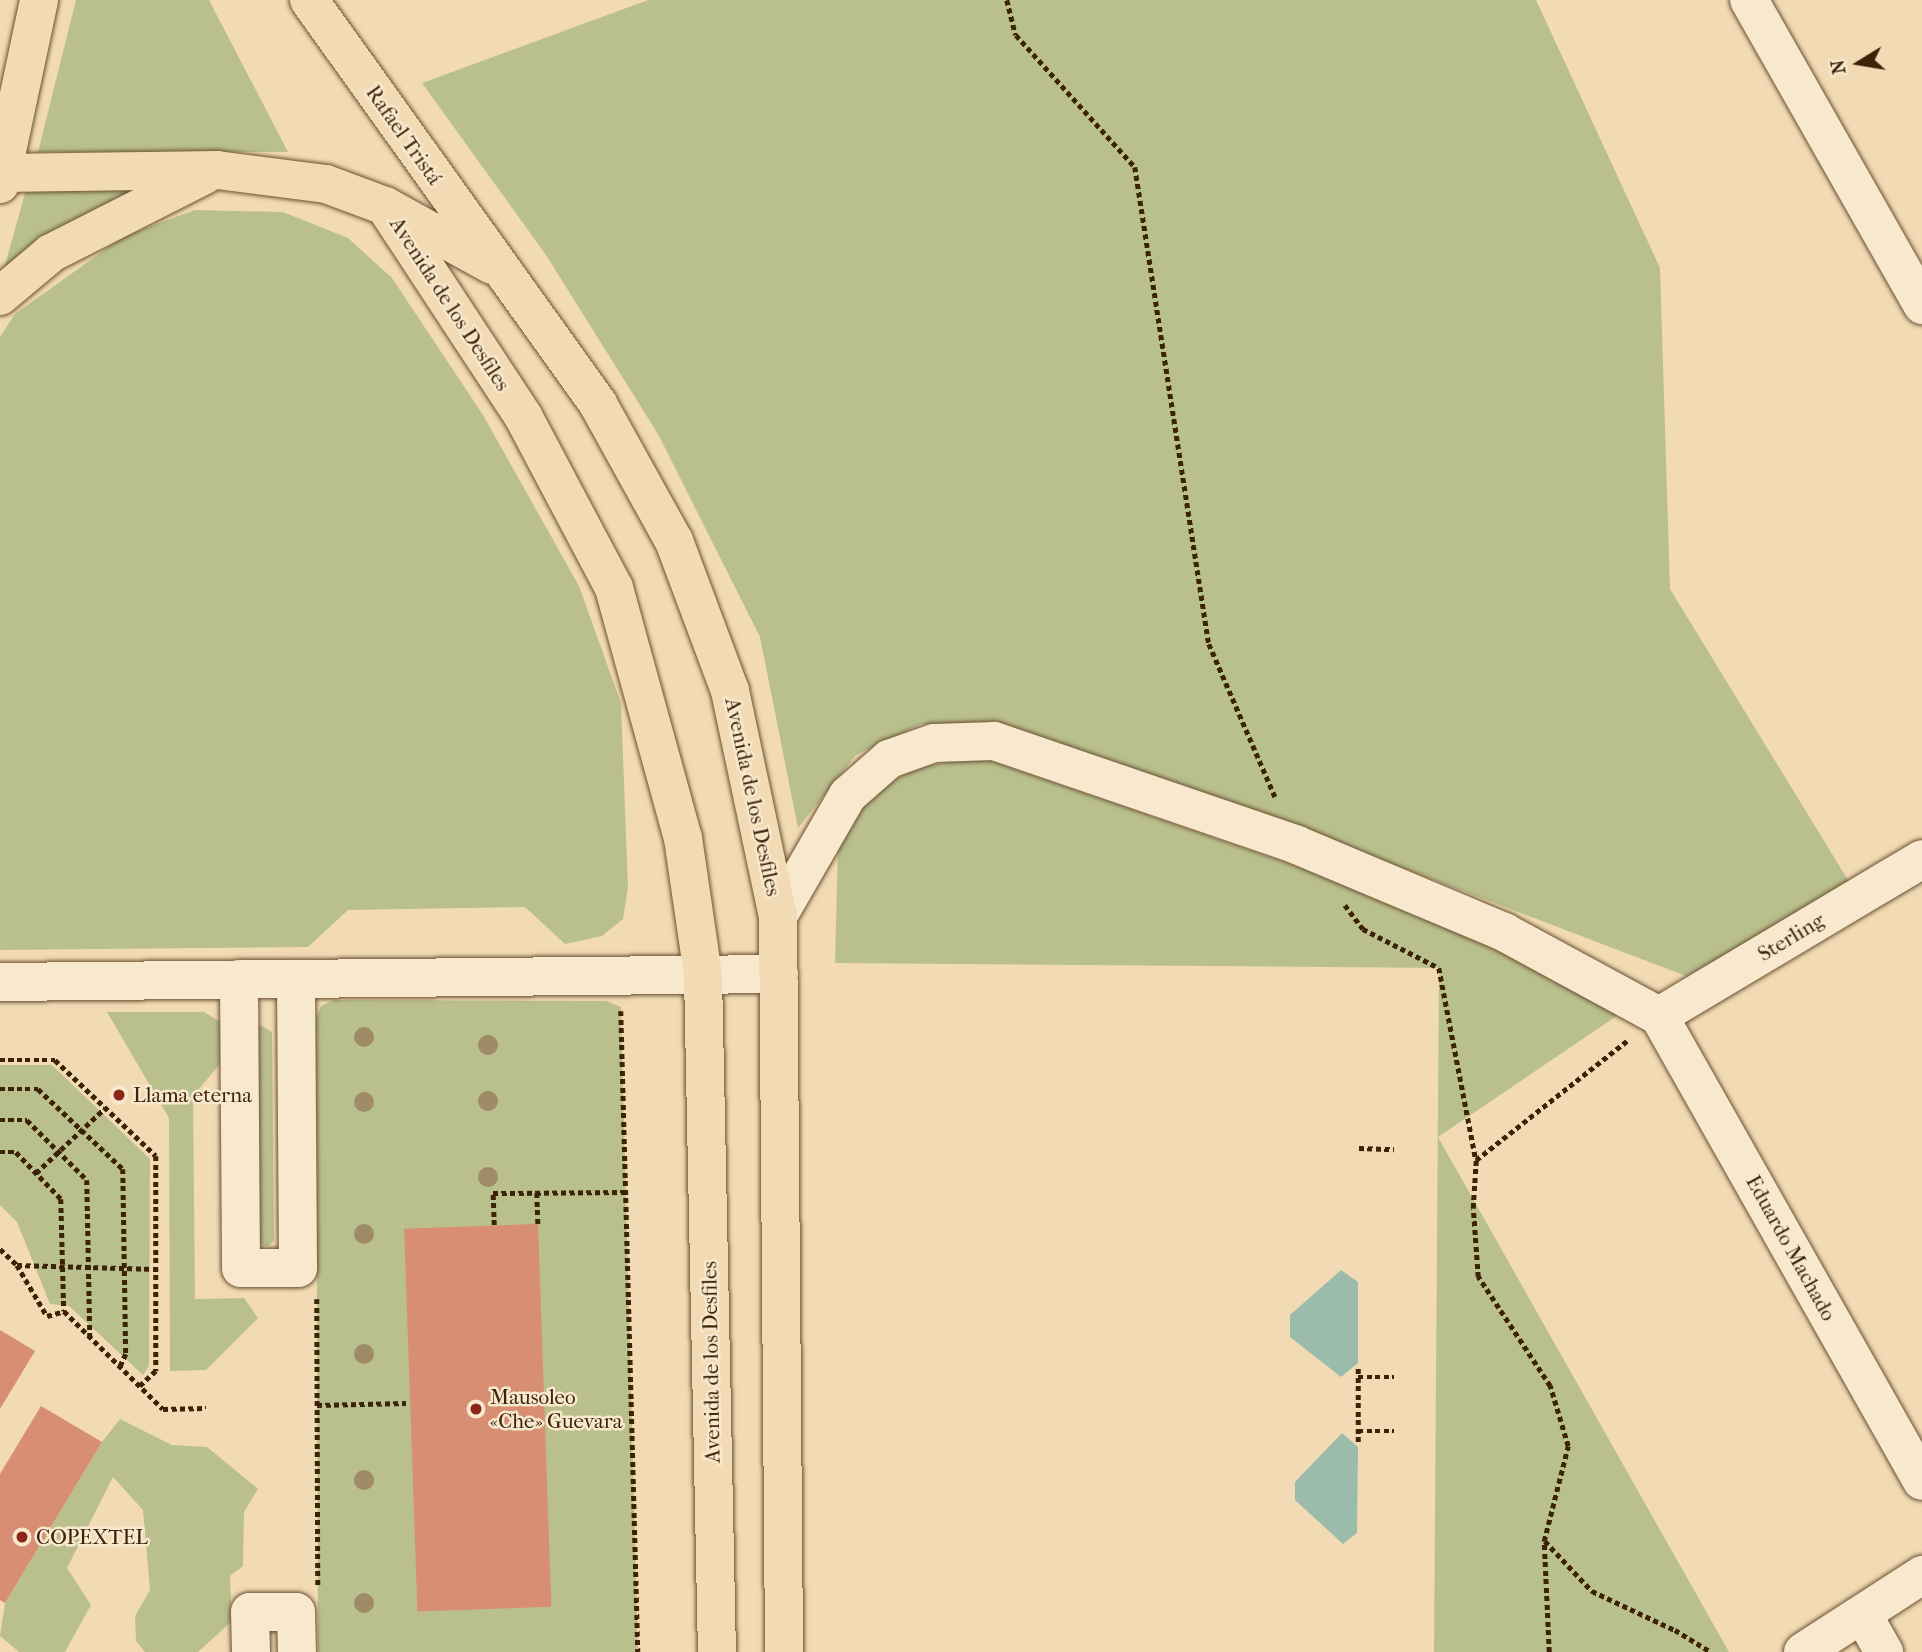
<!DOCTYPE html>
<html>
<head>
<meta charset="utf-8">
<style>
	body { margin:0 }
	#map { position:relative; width:1922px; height:1652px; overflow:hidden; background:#f2dbb4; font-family:"IM FELL French Canon",serif }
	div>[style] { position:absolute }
	.green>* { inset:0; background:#b9c08e }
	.water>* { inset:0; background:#9bbbab }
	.building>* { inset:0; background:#d78e73; transform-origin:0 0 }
	.path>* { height:4.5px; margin-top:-2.25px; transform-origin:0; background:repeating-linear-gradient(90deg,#3c2206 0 5px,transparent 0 8.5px) }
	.roads { filter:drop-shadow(0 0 2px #6a5032) drop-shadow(0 0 2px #6a5032) }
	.street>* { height:38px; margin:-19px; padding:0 19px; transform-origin:19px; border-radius:19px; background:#f7e8ce }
	.secondary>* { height:38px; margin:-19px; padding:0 19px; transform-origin:19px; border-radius:19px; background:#f7e8ce }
	.primary>* { height:38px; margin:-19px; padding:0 19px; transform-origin:19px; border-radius:19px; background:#f2dbb4 }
	.trees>* { width:20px; height:20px; margin:-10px; border-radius:50%; background:#9f8b67 }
	.dots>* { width:19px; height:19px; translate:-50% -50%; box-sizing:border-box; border:4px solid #f7e8ce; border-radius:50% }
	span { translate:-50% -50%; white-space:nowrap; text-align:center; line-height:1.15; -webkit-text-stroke:5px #f7e8ce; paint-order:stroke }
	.street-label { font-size:21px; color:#3c2206 }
	.poi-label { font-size:21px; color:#3c2206 }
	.left { translate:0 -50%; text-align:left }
	.north { position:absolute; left:1824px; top:28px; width:70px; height:70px; -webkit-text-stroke:5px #f7e8ce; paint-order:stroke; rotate:259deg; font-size:19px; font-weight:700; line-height:28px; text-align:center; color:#3c2206 }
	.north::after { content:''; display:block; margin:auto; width:24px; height:32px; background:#3c2206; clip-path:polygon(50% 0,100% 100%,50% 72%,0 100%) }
</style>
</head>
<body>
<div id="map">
	<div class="green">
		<div style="clip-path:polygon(76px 0,209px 0,288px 152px,38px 152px)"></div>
		<div style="clip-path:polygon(648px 0,1536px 0,1660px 268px,1670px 589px,1851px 885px,1686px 976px,1287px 824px,1001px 725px,921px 724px,856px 755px,798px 828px,760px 637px,658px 434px,546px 255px,422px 83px)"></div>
		<div style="clip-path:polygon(27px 186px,156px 189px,0 283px)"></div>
		<div style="clip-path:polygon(195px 210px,283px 212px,348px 238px,392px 278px,483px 415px,579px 586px,621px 703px,628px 887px,623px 919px,602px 936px,565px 944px,525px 907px,348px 910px,308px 947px,0 950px,0 337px,15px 314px,124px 236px)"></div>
		<div style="clip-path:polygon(977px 756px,1415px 907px,1624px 1011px,1438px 1137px,1729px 1652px,1434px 1652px,1439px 968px,835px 963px,838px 845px,864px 800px,913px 769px)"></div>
		<div style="clip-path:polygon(334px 1000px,606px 1001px,621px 1007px,638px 1652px,318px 1652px,316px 1018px,321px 1006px)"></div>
		<div style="clip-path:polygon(107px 1012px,204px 1012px,219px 1021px,224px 1040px,220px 1064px,193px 1096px,195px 1299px,244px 1298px,258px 1318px,206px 1370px,170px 1371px,169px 1118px)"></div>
		<div style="clip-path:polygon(260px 1025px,272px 1032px,274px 1241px,268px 1246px,262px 1245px,258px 1237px,256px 1032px)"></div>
		<div style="clip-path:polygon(0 1065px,52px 1065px,150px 1159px,149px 1366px,143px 1375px,69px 1306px,50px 1304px,17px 1222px,0 1205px)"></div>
		<div style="clip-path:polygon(120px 1419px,172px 1445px,207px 1447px,258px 1489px,244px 1512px,243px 1566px,230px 1576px,232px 1621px,198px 1652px,145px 1652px,136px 1641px,135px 1616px,150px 1590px,143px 1510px,113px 1477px,67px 1568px,91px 1605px,65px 1652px,19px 1652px,0 1636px,5px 1603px,102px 1442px)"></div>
	</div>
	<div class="water">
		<div style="clip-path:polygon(1341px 1270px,1358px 1282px,1358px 1363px,1341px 1377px,1290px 1337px,1290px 1315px)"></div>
		<div style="clip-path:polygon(1342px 1433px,1358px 1447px,1357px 1533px,1343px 1544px,1295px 1500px,1295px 1482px)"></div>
	</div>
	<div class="building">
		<div style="left:538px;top:1224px;width:383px;height:134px;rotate:88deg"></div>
		<div style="clip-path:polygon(0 1330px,35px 1351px,0 1409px)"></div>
		<div style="clip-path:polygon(41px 1406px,102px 1442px,5px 1603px,0 1600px,0 1474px)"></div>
	</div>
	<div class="path">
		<div style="left:1007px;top:0;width:36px;rotate:76deg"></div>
		<div style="left:1016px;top:35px;width:178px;rotate:48deg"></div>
		<div style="left:1135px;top:167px;width:483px;rotate:81.2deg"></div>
		<div style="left:1209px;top:644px;width:169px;rotate:66.6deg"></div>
		<div style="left:1345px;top:905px;width:30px;rotate:53deg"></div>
		<div style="left:1363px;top:929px;width:85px;rotate:27.2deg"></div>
		<div style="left:1439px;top:968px;width:196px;rotate:79.1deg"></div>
		<div style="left:621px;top:1011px;width:641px;rotate:88.48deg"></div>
		<div style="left:0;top:1060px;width:55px"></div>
		<div style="left:55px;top:1060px;width:139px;rotate:43.5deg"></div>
		<div style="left:156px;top:1156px;width:215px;rotate:90deg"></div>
		<div style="left:156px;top:1371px;width:22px;rotate:137deg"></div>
		<div style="left:0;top:1089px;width:38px"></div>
		<div style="left:38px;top:1089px;width:117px;rotate:43.3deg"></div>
		<div style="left:123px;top:1169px;width:185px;rotate:89.1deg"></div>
		<div style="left:126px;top:1354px;width:14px;rotate:115deg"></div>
		<div style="left:0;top:1120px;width:27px"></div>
		<div style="left:27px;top:1120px;width:85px;rotate:45deg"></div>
		<div style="left:87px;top:1180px;width:156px;rotate:88.9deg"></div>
		<div style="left:1359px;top:1148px;width:35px;rotate:2deg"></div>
		<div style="left:0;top:1152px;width:16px"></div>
		<div style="left:16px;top:1152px;width:65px;rotate:46.2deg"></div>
		<div style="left:61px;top:1199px;width:112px;rotate:88.5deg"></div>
		<div style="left:36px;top:1173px;width:95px;rotate:-43.3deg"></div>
		<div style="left:537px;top:1193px;width:31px;rotate:88deg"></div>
		<div style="left:494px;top:1225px;width:32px;rotate:-92deg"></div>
		<div style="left:493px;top:1193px;width:133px;rotate:-0.4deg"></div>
		<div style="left:0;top:1249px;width:23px;rotate:43deg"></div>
		<div style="left:17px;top:1265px;width:59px;rotate:59.5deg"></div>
		<div style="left:47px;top:1316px;width:18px;rotate:-16deg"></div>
		<div style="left:64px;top:1311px;width:139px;rotate:44.7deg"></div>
		<div style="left:163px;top:1409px;width:43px;rotate:-1.3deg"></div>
		<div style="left:17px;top:1265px;width:139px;rotate:1.6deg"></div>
		<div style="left:317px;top:1299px;width:286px;rotate:89.8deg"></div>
		<div style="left:1358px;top:1377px;width:36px"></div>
		<div style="left:317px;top:1405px;width:89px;rotate:-1.3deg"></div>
		<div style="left:1358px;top:1431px;width:36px"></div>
		<div style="left:1358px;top:1442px;width:75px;rotate:-90deg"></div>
		<div style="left:1545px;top:1541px;width:69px;rotate:46.8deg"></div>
		<div style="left:1592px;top:1591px;width:92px;rotate:25.2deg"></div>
		<div style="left:1675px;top:1630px;width:42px;rotate:31.4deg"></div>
		<div style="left:1549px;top:1652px;width:111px;rotate:-92.6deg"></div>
		<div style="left:1544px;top:1541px;width:98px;rotate:-75.8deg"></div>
		<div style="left:1568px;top:1446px;width:63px;rotate:-106.7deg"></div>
		<div style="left:1550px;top:1386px;width:131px;rotate:-123.4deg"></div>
		<div style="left:1478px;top:1277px;width:69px;rotate:-94.1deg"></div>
		<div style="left:1473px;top:1208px;width:48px;rotate:-86.4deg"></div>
		<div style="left:1476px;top:1160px;width:194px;rotate:-38.3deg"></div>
	</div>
	<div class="roads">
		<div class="street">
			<div style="left:778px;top:916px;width:140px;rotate:-60deg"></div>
			<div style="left:848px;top:795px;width:55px;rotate:-41.3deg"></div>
			<div style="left:889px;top:759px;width:48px;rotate:-19.6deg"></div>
			<div style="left:934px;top:743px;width:60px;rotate:-1.9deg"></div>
			<div style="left:994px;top:741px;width:320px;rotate:18.9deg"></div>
			<div style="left:1297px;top:845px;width:225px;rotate:22.8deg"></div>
			<div style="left:1504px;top:932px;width:176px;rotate:28.5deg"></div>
			<div style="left:239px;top:979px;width:289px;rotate:89.6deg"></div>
			<div style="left:241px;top:1268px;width:57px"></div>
			<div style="left:298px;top:1268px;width:289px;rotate:-90.4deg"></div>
			<div style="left:1659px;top:1016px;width:534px;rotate:60.51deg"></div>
			<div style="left:1659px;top:1016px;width:306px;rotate:-30.8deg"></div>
			<div style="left:1863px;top:1615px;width:43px;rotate:60.4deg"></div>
			<div style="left:251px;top:1652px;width:40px;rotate:-91.4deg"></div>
			<div style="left:250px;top:1612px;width:46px"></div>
			<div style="left:296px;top:1612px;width:40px;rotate:88.6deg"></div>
			<div style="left:1803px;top:1652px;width:142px;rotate:-32.9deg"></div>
		</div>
		<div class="secondary">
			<div style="left:1749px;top:0;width:351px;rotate:60.4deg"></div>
			<div style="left:0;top:982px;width:779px;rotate:-0.59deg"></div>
		</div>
		<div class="primary">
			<div style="left:309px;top:0;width:497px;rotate:54.4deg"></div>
			<div style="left:598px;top:404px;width:157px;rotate:61deg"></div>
			<div style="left:674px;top:541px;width:160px;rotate:69.5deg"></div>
			<div style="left:730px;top:691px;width:230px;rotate:78deg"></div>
			<div style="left:778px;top:916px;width:736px;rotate:89.53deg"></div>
			<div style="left:0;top:173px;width:217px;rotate:-0.8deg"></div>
			<div style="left:217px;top:170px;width:110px;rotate:7.3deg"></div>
			<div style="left:326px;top:184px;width:63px;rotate:20.4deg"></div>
			<div style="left:385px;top:206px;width:122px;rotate:28.9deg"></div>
			<div style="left:0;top:184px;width:188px;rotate:-78deg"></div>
			<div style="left:385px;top:206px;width:254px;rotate:56.7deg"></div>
			<div style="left:524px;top:418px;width:192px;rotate:62.1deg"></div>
			<div style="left:614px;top:588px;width:259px;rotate:74.6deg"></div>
			<div style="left:683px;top:838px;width:138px;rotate:81.7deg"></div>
			<div style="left:703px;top:975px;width:677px;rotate:88.82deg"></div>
			<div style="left:0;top:296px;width:67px;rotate:-40.1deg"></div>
			<div style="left:51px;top:253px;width:173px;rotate:-26.9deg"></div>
		</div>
	</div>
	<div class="trees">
		<div style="left:364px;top:1037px"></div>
		<div style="left:488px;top:1045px"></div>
		<div style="left:488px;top:1101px"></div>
		<div style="left:364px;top:1102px"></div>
		<div style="left:488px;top:1177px"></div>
		<div style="left:364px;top:1234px"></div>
		<div style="left:364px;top:1354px"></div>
		<div style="left:364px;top:1480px"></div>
		<div style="left:364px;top:1603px"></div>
	</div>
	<div class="dots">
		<div style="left:119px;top:1095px;background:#8f2418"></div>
		<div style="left:476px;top:1409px;background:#8f2418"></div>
		<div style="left:22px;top:1537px;background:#8f2418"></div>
	</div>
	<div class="street-label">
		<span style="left:404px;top:135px;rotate:55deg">Rafael Tristá</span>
		<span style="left:450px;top:304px;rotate:57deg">Avenida de los Desfiles</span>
		<span style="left:753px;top:797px;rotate:78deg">Avenida de los Desfiles</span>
		<span style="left:1791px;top:937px;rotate:-31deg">Sterling</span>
		<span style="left:1791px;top:1248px;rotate:61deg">Eduardo Machado</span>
		<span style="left:711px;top:1362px;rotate:-91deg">Avenida de los Desfiles</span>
	</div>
	<div class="poi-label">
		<span class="left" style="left:133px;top:1095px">Llama eterna</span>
		<span class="left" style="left:490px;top:1409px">Mausoleo<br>«Che» Guevara</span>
		<span class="left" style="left:36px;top:1537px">COPEXTEL</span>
	</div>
	<div class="north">N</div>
</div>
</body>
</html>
